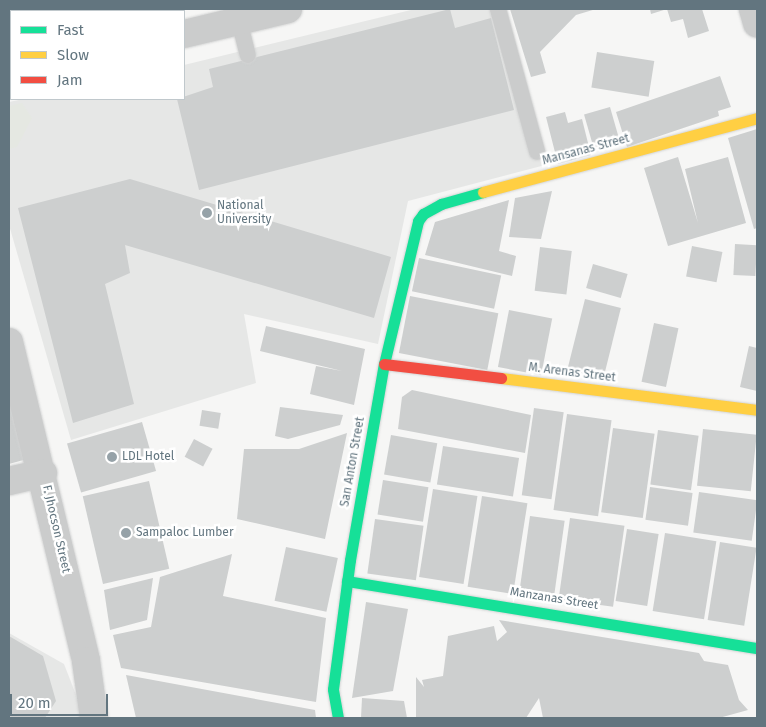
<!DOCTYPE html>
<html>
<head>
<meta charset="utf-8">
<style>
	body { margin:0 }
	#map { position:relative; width:766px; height:727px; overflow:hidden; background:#f6f6f5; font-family:"Fira Sans",sans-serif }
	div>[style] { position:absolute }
	.built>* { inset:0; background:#e6e7e6 }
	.green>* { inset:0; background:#e5e8e2 }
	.building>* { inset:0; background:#cdcfcf; transform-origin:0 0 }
	.roads { filter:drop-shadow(0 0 1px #d2d3d3) drop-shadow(0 0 1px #d2d3d3) }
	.lane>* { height:16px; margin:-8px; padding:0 8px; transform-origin:8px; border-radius:8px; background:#cbcccc }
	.street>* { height:28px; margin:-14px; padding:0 14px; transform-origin:14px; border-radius:14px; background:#cbcccc }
	.fast>* { height:11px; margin:-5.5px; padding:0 5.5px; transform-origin:5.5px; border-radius:5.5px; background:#16e098 }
	.slow>* { height:11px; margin:-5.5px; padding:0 5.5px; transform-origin:5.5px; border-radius:5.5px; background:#ffcf43 }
	.jam>* { height:11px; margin:-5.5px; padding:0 5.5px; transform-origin:5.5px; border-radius:5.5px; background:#f24e42 }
	.dots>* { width:14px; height:14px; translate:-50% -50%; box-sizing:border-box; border:2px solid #fff; border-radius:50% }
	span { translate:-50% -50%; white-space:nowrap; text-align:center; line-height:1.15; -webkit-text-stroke:5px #fff; paint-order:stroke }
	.street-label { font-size:12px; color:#62757f }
	.poi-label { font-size:12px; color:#62757f }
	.left { translate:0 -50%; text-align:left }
	.frame { position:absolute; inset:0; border:10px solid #62757f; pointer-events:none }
	.legend { position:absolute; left:10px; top:10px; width:175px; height:90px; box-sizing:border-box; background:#fff; border:1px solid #c0c8cc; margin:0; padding:6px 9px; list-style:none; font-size:15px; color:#62757f }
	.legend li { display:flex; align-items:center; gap:10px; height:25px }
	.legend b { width:25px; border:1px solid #c0c8cc }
	.scale { position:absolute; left:10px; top:694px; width:98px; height:22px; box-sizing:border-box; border:2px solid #62757f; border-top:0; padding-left:6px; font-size:15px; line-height:18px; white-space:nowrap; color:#62757f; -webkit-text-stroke:4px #fff; paint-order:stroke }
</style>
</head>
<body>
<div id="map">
	<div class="built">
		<div style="clip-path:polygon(415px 9px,507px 9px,549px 164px,408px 201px,378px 344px,244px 314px,256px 383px,71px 440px,9px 225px,9px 102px,24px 99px,184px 99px,184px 65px)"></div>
		<div style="clip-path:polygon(9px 633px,64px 664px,85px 718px,9px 718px)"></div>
	</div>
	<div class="green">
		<div style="clip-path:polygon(22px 103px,32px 118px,17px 147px,9px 149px,9px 106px)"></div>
	</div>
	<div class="building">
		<div style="clip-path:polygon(9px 9px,143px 9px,11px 11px,9px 44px)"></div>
		<div style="clip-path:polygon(450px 9px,455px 28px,491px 18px,514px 110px,199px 190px,177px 99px,213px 87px,209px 69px)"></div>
		<div style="clip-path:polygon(510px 9px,596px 9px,576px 15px,540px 52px,546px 73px,531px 77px)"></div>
		<div style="clip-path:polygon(650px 9px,702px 9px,709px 31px,688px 38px,683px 19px,671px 22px,667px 9px,651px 14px)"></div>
		<div style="left:597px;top:52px;width:58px;height:36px;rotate:9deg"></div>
		<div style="clip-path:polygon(720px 76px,731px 107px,718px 111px,719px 116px,627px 147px,616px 112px)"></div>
		<div style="left:610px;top:107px;width:35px;height:27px;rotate:74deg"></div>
		<div style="clip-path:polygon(565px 112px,568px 123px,582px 119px,591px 155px,558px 164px,546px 117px)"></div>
		<div style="clip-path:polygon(757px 129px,757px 228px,754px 229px,728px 138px)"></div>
		<div style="clip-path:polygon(678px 157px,698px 223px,685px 169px,728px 157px,746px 223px,668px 246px,644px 168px)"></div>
		<div style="clip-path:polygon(130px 179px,391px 257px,374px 318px,125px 245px,130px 273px,105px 284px,134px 404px,73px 423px,18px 208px)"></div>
		<div style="clip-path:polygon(552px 191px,541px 239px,509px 237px,515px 198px)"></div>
		<div style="clip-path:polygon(509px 200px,499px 251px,516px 256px,512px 276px,425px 255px,435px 222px)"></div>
		<div style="left:735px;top:244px;width:22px;height:31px;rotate:3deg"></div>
		<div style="left:692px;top:246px;width:31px;height:31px;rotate:11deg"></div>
		<div style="left:540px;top:247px;width:32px;height:44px;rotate:7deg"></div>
		<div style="left:419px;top:258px;width:84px;height:34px;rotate:12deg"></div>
		<div style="left:593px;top:264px;width:36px;height:25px;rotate:16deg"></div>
		<div style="left:410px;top:296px;width:90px;height:58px;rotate:11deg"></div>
		<div style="left:585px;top:299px;width:37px;height:73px;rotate:14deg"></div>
		<div style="left:509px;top:310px;width:44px;height:58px;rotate:11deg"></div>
		<div style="left:654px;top:323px;width:25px;height:60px;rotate:12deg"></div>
		<div style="clip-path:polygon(266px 326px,365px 349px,354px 405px,310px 394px,316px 366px,342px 371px,260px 351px)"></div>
		<div style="clip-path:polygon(749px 346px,757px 348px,757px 391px,740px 387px)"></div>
		<div style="clip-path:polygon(412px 390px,531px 415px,525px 453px,398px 429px,402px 397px)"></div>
		<div style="clip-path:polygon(9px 401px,27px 459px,9px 464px)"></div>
		<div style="clip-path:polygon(280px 407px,343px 415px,340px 425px,288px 439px,275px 436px)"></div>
		<div style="left:534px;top:408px;width:30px;height:88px;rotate:8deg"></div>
		<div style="left:202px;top:410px;width:19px;height:16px;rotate:9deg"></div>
		<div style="left:567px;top:414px;width:45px;height:97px;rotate:8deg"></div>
		<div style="left:142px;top:422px;width:51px;height:78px;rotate:74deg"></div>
		<div style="left:613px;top:428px;width:42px;height:85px;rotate:8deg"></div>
		<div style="left:703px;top:429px;width:54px;height:57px;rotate:6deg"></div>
		<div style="left:658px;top:430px;width:41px;height:55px;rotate:8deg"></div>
		<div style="clip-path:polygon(347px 433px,325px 539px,237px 519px,244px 449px,299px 449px)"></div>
		<div style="left:391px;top:435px;width:47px;height:40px;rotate:10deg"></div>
		<div style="left:194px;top:439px;width:21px;height:20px;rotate:28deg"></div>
		<div style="left:443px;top:446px;width:77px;height:39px;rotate:9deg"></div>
		<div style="left:383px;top:480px;width:46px;height:35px;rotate:9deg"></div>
		<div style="left:149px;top:481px;width:90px;height:68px;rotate:77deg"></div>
		<div style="left:650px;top:487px;width:43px;height:33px;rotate:8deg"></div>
		<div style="left:433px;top:489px;width:45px;height:89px;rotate:9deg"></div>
		<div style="left:699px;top:492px;width:59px;height:41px;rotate:8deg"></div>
		<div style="left:482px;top:496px;width:46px;height:92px;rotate:9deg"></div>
		<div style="left:530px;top:516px;width:35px;height:83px;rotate:8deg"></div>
		<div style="left:570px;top:518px;width:55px;height:82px;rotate:8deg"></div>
		<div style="left:375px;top:519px;width:49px;height:55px;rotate:8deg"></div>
		<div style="left:627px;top:529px;width:32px;height:73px;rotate:9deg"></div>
		<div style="left:665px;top:533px;width:52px;height:79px;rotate:9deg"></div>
		<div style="left:720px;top:542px;width:37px;height:79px;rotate:9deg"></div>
		<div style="left:286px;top:547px;width:53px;height:55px;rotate:12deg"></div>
		<div style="clip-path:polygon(232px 554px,223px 596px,326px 618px,316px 702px,121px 668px,113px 635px,151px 627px,160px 577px)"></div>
		<div style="clip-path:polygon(153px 578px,147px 620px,110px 630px,104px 590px)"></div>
		<div style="clip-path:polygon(366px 602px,408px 609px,393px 691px,352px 698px)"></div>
		<div style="clip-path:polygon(499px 620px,699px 653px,704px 661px,728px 665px,739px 700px,748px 710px,719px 718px,543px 718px,539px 698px,526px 718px,416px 718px,416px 677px,424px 687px,422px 680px,443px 676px,448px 636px,494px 626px,497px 641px,507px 632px)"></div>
		<div style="clip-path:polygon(9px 636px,43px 656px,56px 701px,45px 718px,9px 718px)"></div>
		<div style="clip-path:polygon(126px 675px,315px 710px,316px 718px,136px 718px)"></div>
		<div style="clip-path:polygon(362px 698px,404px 701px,407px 718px,361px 718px)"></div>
	</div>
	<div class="roads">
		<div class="lane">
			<div style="left:498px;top:9px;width:148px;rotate:74.7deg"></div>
			<div style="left:239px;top:20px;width:36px;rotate:76deg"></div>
		</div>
		<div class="street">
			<div style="left:753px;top:9px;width:15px;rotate:74deg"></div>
			<div style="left:184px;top:34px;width:107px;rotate:-13.5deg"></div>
			<div style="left:9px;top:76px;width:2px;rotate:-27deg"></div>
			<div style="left:9px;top:342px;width:328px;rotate:76.4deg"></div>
			<div style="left:86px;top:661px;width:58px;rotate:82deg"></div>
			<div style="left:9px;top:481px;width:35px;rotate:-13deg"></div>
		</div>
		<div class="fast">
			<div style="left:347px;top:581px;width:415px;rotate:9.3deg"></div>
			<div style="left:338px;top:718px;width:29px;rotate:-100deg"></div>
			<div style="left:333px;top:689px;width:130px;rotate:-82.5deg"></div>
			<div style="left:350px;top:560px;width:199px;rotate:-80.2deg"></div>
			<div style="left:384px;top:364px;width:147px;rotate:-76.6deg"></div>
			<div style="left:418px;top:221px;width:9px;rotate:-54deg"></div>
			<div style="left:423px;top:214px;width:21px;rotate:-29deg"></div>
			<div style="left:441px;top:204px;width:44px;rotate:-15.9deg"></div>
		</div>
		<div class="slow">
			<div style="left:483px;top:192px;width:284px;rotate:-15.1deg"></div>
			<div style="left:501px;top:378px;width:258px;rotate:7.1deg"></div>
		</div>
		<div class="jam">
			<div style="left:384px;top:364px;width:118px;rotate:6.8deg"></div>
		</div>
	</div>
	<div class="dots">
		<div style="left:207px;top:213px;background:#96a2a8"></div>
		<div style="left:112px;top:457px;background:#96a2a8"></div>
		<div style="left:126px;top:533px;background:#96a2a8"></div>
	</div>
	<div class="street-label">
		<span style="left:586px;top:150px;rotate:-15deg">Mansanas Street</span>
		<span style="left:572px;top:373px;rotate:7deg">M. Arenas Street</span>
		<span style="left:353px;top:462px;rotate:-80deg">San Anton Street</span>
		<span style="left:56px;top:529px;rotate:77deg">F. Jhocson Street</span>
		<span style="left:554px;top:599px;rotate:9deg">Manzanas Street</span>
	</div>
	<div class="poi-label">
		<span class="left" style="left:217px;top:213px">National<br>University</span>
		<span class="left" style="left:122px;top:457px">LDL Hotel</span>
		<span class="left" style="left:136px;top:533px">Sampaloc Lumber</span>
	</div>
	<div class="frame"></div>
	<ul class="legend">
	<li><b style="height:6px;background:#16e098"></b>Fast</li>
	<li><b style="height:6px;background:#ffcf43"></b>Slow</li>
	<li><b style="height:6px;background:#f24e42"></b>Jam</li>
	</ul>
	<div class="scale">20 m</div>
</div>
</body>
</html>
